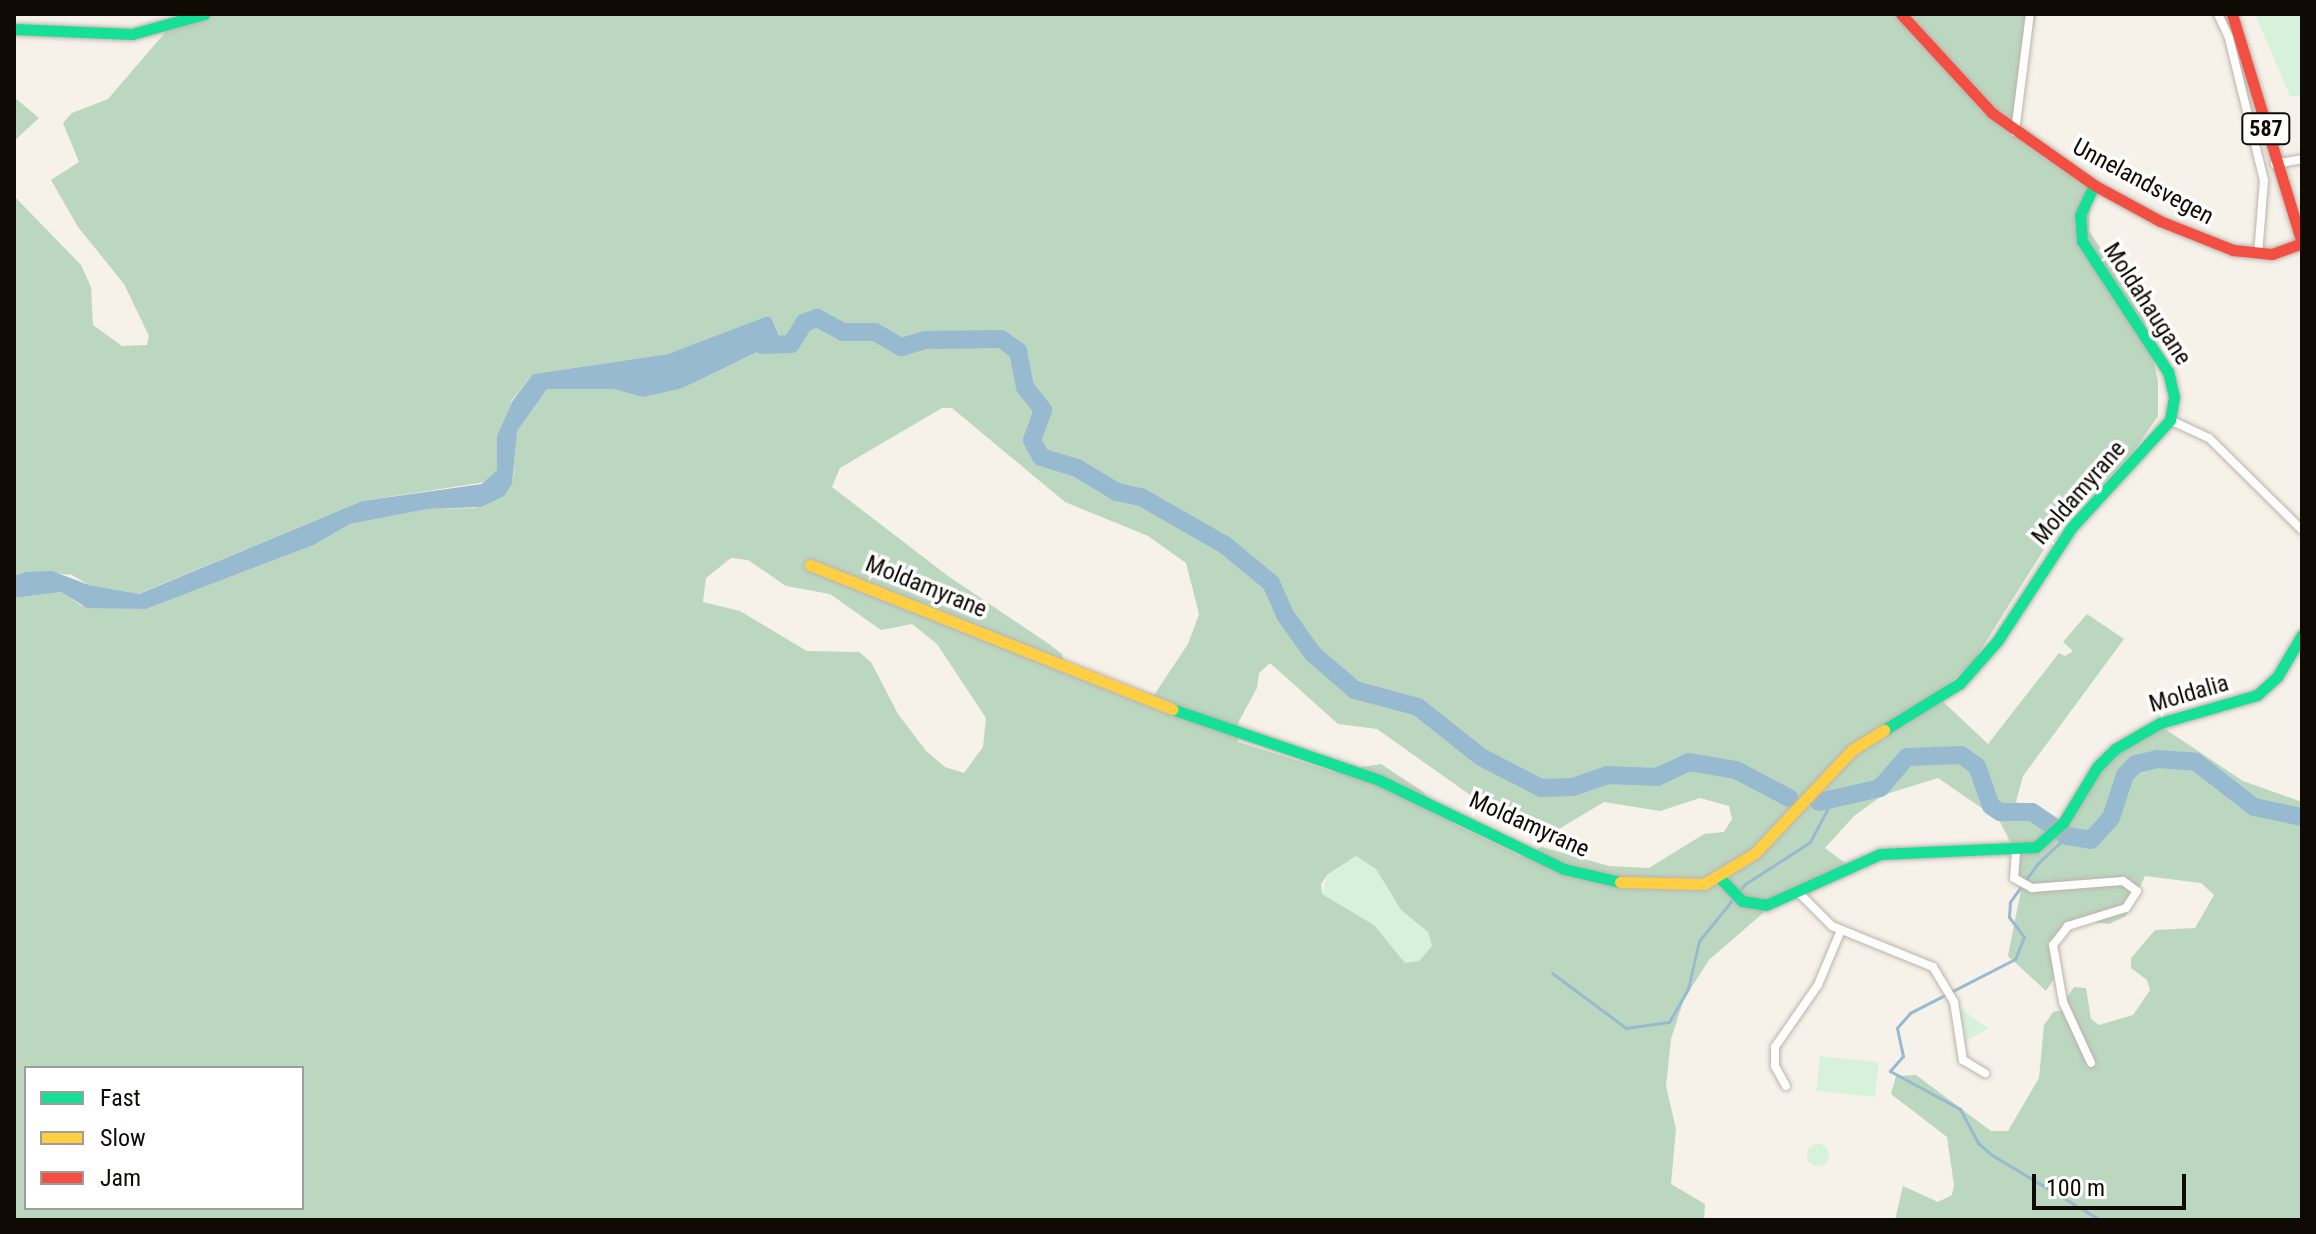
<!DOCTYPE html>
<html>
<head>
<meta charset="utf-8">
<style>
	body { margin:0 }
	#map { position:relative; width:2316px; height:1234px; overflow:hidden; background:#f6f1e9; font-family:"Roboto Condensed",sans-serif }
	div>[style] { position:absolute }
	.green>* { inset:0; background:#d7f2db; transform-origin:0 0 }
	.round { border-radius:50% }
	.forest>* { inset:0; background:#bcd7c0 }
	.water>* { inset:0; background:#98bad0 }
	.stream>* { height:3px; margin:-1.5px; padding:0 1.5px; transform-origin:1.5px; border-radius:1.5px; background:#98bad0 }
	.river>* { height:18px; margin:-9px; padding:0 9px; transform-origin:9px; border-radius:9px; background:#98bad0 }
	.roads { filter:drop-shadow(0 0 2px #bab4ac) drop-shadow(0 0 2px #bab4ac) }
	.street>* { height:8px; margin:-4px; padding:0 4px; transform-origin:4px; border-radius:4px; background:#fefdfc }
	.fast>* { height:11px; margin:-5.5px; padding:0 5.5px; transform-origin:5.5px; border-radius:5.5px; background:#16e098 }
	.slow>* { height:11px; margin:-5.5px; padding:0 5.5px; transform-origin:5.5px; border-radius:5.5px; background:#ffcf43 }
	.jam>* { height:11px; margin:-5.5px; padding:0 5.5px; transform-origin:5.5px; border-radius:5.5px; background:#f24e42 }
	span { translate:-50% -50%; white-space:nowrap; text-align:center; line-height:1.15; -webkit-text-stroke:7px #fff; paint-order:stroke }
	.shield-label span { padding:2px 6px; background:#fff; border:2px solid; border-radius:6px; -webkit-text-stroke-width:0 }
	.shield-label { font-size:22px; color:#100a04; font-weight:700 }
	.street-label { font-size:24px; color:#100a04 }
	.frame { position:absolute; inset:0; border:16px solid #100a04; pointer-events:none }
	.legend { position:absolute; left:24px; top:1066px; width:280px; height:144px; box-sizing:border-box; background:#fff; border:2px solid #9f9d9b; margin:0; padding:10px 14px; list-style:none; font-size:24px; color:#100a04 }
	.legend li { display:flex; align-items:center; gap:16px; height:40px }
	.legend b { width:40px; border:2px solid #9f9d9b }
	.scale { position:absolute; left:2032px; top:1174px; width:154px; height:36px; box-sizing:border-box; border:4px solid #100a04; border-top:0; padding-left:10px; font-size:24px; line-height:28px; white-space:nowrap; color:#100a04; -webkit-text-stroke:6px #fff; paint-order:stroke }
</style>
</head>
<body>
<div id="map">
	<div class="green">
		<div style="clip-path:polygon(2255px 14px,2302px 14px,2302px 96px,2290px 96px)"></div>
		<div style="clip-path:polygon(1356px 856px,1376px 869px,1401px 910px,1428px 932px,1432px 946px,1419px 961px,1405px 963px,1374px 925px,1322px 894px,1328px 874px)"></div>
		<div style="clip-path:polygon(1963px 1010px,1989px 1029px,1966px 1040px,1958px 1011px)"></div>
		<div style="left:1820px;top:1056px;width:59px;height:35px;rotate:6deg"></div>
		<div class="round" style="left:1807px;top:1144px;width:22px;height:22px"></div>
	</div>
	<div class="forest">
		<div style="clip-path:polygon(evenodd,181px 14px,2036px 14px,2013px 124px,2032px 148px,2091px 181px,2089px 231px,2143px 312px,2158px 381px,2158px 416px,2133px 452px,2050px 540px,1973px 662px,1936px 695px,1988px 744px,2059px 653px,2065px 656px,2073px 651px,2063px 642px,2087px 614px,2124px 639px,2023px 776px,2016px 802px,2060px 820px,2118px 744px,2159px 725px,2243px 781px,2302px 802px,2302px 1220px,1895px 1220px,1903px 1186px,1938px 1202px,1952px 1195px,1954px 1185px,1947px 1137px,1891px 1094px,1896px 1076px,1916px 1075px,1991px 1131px,2008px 1131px,2039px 1078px,2044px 1025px,2053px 1012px,2069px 1009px,2066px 999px,2074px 987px,2086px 988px,2091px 1019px,2099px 1025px,2133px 1015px,2150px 990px,2147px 980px,2131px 968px,2131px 958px,2155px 930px,2195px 928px,2214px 895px,2201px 883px,2145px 876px,2126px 916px,2109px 924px,2085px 921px,2058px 932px,2049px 943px,2055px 977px,2046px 991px,2008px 956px,2022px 885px,2015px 881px,2016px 853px,1999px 820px,1938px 778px,1883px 795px,1854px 816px,1825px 848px,1849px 866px,1771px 906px,1709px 960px,1684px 999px,1671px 1039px,1666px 1086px,1676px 1129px,1671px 1184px,1705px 1204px,1704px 1220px,14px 1220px,14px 598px,61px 592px,82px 606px,146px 609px,314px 545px,350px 524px,428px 509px,476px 508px,513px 479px,516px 431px,547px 389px,683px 388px,755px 353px,785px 347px,771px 317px,668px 354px,533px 374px,512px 400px,497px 470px,486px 482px,362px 501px,138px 594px,89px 585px,72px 575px,42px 572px,14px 576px,14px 196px,81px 265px,91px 287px,93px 325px,122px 346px,147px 345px,149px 336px,124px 284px,78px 227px,51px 180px,79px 162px,63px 123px,72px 113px,108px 99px,181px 14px,942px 408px,952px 408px,1065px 502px,1148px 536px,1186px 563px,1199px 614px,1188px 644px,1154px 695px,1065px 668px,1062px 654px,1049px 644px,948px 576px,832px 487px,840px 468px,942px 408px,181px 14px,731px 558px,748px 560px,786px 586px,830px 594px,881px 630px,912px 624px,937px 644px,986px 718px,983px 747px,964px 773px,945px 767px,926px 751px,898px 714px,871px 662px,859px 652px,807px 651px,740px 611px,703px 602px,706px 578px,731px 558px,181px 14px,1270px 663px,1338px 724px,1377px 729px,1497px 814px,1535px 829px,1559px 829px,1604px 802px,1660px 811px,1700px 798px,1729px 806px,1732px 819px,1724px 832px,1704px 834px,1649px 868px,1609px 866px,1542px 847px,1520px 856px,1454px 824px,1422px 791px,1381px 764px,1333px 772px,1238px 742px,1238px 723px,1257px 688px,1259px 673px,1270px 663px,181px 14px,1356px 856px,1376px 869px,1401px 910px,1428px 932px,1432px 946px,1419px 961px,1405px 963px,1374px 925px,1322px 894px,1321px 884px,1328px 874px,1356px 856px,181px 14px,26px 1068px,302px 1068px,302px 1208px,26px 1208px,26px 1068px)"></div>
		<div style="clip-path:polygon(14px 97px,39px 118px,14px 141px)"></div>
	</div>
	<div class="water">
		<div style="clip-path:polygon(765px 317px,771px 317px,785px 349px,775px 346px,755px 353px,683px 388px,643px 397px,614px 389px,547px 389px,517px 431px,512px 484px,504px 496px,481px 507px,428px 509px,350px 524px,314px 545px,146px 609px,87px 608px,61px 592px,14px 598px,14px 576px,26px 572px,52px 571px,89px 585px,139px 594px,362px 501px,482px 484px,497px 470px,497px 436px,513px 400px,533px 374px,668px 354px)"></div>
	</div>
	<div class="stream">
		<div style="left:2067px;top:836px;width:40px;rotate:137deg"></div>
		<div style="left:2038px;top:863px;width:48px;rotate:125.7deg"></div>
		<div style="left:2010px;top:902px;width:15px;rotate:94deg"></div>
		<div style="left:2009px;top:917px;width:25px;rotate:53deg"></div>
		<div style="left:2024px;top:937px;width:24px;rotate:112deg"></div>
		<div style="left:2015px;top:959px;width:118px;rotate:152.8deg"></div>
		<div style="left:1910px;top:1013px;width:20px;rotate:131deg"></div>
		<div style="left:1897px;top:1028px;width:29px;rotate:78deg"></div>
		<div style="left:1903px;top:1056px;width:20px;rotate:131deg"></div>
		<div style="left:1890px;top:1071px;width:80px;rotate:28.5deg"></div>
		<div style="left:1960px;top:1109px;width:38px;rotate:62deg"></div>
		<div style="left:1978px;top:1143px;width:18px;rotate:41deg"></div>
		<div style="left:1992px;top:1155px;width:126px;rotate:31deg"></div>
		<div style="left:1552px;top:973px;width:92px;rotate:36.6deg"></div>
		<div style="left:1626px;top:1028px;width:43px;rotate:-7.9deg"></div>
		<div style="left:1669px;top:1022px;width:38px;rotate:-60deg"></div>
		<div style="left:1688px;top:989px;width:49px;rotate:-77.1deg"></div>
		<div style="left:1699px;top:941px;width:73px;rotate:-51.1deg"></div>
		<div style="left:1745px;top:884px;width:77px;rotate:-32.9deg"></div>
		<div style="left:1810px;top:842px;width:47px;rotate:-62.4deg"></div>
	</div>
	<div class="river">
		<div style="left:762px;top:345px;width:29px;rotate:-2deg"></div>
		<div style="left:791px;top:344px;width:25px;rotate:-58deg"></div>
		<div style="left:804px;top:323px;width:14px;rotate:-21deg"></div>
		<div style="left:817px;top:318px;width:30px;rotate:28deg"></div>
		<div style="left:843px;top:332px;width:32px"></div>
		<div style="left:875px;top:332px;width:30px;rotate:30deg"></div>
		<div style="left:901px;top:347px;width:25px;rotate:-16deg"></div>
		<div style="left:925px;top:340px;width:76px;rotate:-0.8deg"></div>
		<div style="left:1001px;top:339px;width:21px;rotate:35deg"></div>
		<div style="left:1018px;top:351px;width:37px;rotate:79deg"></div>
		<div style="left:1025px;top:387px;width:29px;rotate:52deg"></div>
		<div style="left:1043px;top:410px;width:32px;rotate:110deg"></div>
		<div style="left:1032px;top:440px;width:19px;rotate:62deg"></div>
		<div style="left:1041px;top:457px;width:38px;rotate:17deg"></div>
		<div style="left:1077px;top:468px;width:47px;rotate:31deg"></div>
		<div style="left:1117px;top:492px;width:25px;rotate:12deg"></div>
		<div style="left:1141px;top:497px;width:97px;rotate:29.7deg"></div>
		<div style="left:1225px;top:545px;width:60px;rotate:39.6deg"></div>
		<div style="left:1271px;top:583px;width:35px;rotate:66deg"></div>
		<div style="left:1285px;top:615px;width:48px;rotate:54.3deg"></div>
		<div style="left:1313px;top:654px;width:55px;rotate:40.6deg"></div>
		<div style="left:1355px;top:690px;width:65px;rotate:15.1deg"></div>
		<div style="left:1418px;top:707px;width:80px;rotate:38.4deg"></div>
		<div style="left:1481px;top:757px;width:68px;rotate:27.3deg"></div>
		<div style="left:1541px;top:788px;width:32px;rotate:-2deg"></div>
		<div style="left:1573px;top:787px;width:36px;rotate:-19deg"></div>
		<div style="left:1607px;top:775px;width:50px;rotate:2.3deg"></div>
		<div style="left:1657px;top:777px;width:35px;rotate:-25deg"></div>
		<div style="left:1689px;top:762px;width:48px;rotate:9.7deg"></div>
		<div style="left:1736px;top:770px;width:60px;rotate:27.8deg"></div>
		<div style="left:1819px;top:802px;width:63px;rotate:-12.9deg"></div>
		<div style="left:1880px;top:788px;width:41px;rotate:-48.9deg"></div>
		<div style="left:1907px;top:757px;width:54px;rotate:-2.1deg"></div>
		<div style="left:1961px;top:755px;width:19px;rotate:35deg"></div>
		<div style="left:1977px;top:766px;width:42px;rotate:70.7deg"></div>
		<div style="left:1991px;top:806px;width:11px;rotate:34deg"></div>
		<div style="left:2000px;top:812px;width:32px"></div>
		<div style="left:2032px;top:812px;width:42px;rotate:34.4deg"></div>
		<div style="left:2067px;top:836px;width:24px;rotate:9deg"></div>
		<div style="left:2091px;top:840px;width:30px;rotate:-48deg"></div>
		<div style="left:2111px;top:818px;width:45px;rotate:-72deg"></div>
		<div style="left:2125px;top:775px;width:16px;rotate:-45deg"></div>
		<div style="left:2136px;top:764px;width:22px;rotate:-13deg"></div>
		<div style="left:2157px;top:759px;width:39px;rotate:4deg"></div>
		<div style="left:2196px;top:762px;width:73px;rotate:37.8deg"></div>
		<div style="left:2254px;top:807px;width:49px;rotate:11.8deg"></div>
	</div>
	<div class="roads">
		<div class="street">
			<div style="left:2218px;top:14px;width:26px;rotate:65deg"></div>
			<div style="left:2229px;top:38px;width:146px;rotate:76.2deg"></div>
			<div style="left:2264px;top:180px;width:74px;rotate:94.6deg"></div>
			<div style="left:2015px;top:132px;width:119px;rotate:-82.8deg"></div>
			<div style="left:2275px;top:164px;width:27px;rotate:-10deg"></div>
			<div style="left:2170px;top:420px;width:43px;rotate:24.8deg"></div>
			<div style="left:2209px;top:438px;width:131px;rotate:44.7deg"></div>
			<div style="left:2016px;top:851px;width:27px;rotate:94deg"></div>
			<div style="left:2014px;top:878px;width:21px;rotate:29deg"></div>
			<div style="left:2032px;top:888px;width:91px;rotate:-4.4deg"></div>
			<div style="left:2123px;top:881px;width:17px;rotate:36deg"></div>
			<div style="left:2137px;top:891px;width:20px;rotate:123deg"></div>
			<div style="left:2126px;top:908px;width:61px;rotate:162.8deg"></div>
			<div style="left:2068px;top:926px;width:24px;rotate:128deg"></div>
			<div style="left:2053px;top:945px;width:58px;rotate:80deg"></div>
			<div style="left:2063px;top:1002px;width:67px;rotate:65.3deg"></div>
			<div style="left:1798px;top:892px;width:48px;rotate:45deg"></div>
			<div style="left:1832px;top:926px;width:109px;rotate:22.1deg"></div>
			<div style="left:1933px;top:967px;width:41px;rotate:59deg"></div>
			<div style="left:1954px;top:1002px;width:59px;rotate:81.2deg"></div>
			<div style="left:1963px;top:1060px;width:26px;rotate:31deg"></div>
			<div style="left:1786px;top:1086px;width:23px;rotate:-119deg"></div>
			<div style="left:1775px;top:1066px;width:19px;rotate:-90deg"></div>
			<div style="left:1775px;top:1047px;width:75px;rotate:-55.3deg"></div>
			<div style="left:1818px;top:985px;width:60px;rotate:-67.3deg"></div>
		</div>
		<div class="fast">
			<div style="left:14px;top:29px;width:118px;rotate:2.4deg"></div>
			<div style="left:132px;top:34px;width:75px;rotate:-15.5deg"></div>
			<div style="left:1172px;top:709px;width:219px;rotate:18.9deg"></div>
			<div style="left:1379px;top:780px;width:205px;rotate:25.7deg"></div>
			<div style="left:1564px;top:869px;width:57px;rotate:13.1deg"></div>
			<div style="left:1884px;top:730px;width:89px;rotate:-31.7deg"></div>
			<div style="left:1960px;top:683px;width:57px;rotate:-48.5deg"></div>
			<div style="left:1998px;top:640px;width:134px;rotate:-56.9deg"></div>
			<div style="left:2071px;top:528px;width:147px;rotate:-47.5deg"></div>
			<div style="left:2170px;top:420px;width:23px;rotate:-80deg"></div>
			<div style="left:2174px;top:397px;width:26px;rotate:-103deg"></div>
			<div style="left:2168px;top:372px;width:157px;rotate:-123.3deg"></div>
			<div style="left:2082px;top:241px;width:26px;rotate:-94deg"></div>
			<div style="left:2080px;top:215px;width:33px;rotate:-65deg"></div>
			<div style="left:1720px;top:878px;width:32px;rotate:46deg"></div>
			<div style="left:1742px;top:901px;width:24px;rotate:9deg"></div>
			<div style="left:1766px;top:905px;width:125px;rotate:-24.1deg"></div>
			<div style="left:1880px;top:854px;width:156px;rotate:-2.6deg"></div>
			<div style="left:2036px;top:847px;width:36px;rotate:-42deg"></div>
			<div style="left:2063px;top:823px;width:66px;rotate:-58.7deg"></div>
			<div style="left:2097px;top:767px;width:25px;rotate:-45deg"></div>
			<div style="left:2115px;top:749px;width:52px;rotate:-30deg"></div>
			<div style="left:2160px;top:723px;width:101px;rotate:-16.1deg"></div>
			<div style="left:2257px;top:695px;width:27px;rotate:-42deg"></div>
			<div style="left:2277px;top:677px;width:49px;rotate:-59.2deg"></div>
		</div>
		<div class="slow">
			<div style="left:810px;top:565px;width:390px;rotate:21.7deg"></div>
			<div style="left:1620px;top:882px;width:84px;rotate:1.4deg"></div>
			<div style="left:1704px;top:884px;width:60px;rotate:-31.3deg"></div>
			<div style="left:1755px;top:853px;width:141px;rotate:-46.7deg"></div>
			<div style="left:1852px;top:750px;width:38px;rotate:-32deg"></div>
		</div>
		<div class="jam">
			<div style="left:1901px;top:14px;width:134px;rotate:47.4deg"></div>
			<div style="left:1992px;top:113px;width:125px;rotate:35.2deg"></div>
			<div style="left:2094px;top:185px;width:75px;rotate:28.6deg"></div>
			<div style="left:2160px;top:221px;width:79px;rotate:21.7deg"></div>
			<div style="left:2233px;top:250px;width:39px;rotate:6deg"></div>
			<div style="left:2272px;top:254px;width:32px;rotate:-20deg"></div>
			<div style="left:2232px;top:14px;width:239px;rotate:73deg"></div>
		</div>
	</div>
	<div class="shield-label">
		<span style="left:2266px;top:129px">587</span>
	</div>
	<div class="street-label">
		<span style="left:2143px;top:182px;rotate:28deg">Unnelandsvegen</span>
		<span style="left:2147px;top:304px;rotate:57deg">Moldahaugane</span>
		<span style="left:2079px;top:493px;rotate:-49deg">Moldamyrane</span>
		<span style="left:926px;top:587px;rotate:22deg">Moldamyrane</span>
		<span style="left:2189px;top:694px;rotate:-16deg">Moldalia</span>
		<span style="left:1529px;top:825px;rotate:24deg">Moldamyrane</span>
	</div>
	<div class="frame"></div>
	<ul class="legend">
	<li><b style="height:10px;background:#16e098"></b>Fast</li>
	<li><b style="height:10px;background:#ffcf43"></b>Slow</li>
	<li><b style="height:10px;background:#f24e42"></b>Jam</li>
	</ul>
	<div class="scale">100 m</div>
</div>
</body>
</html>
